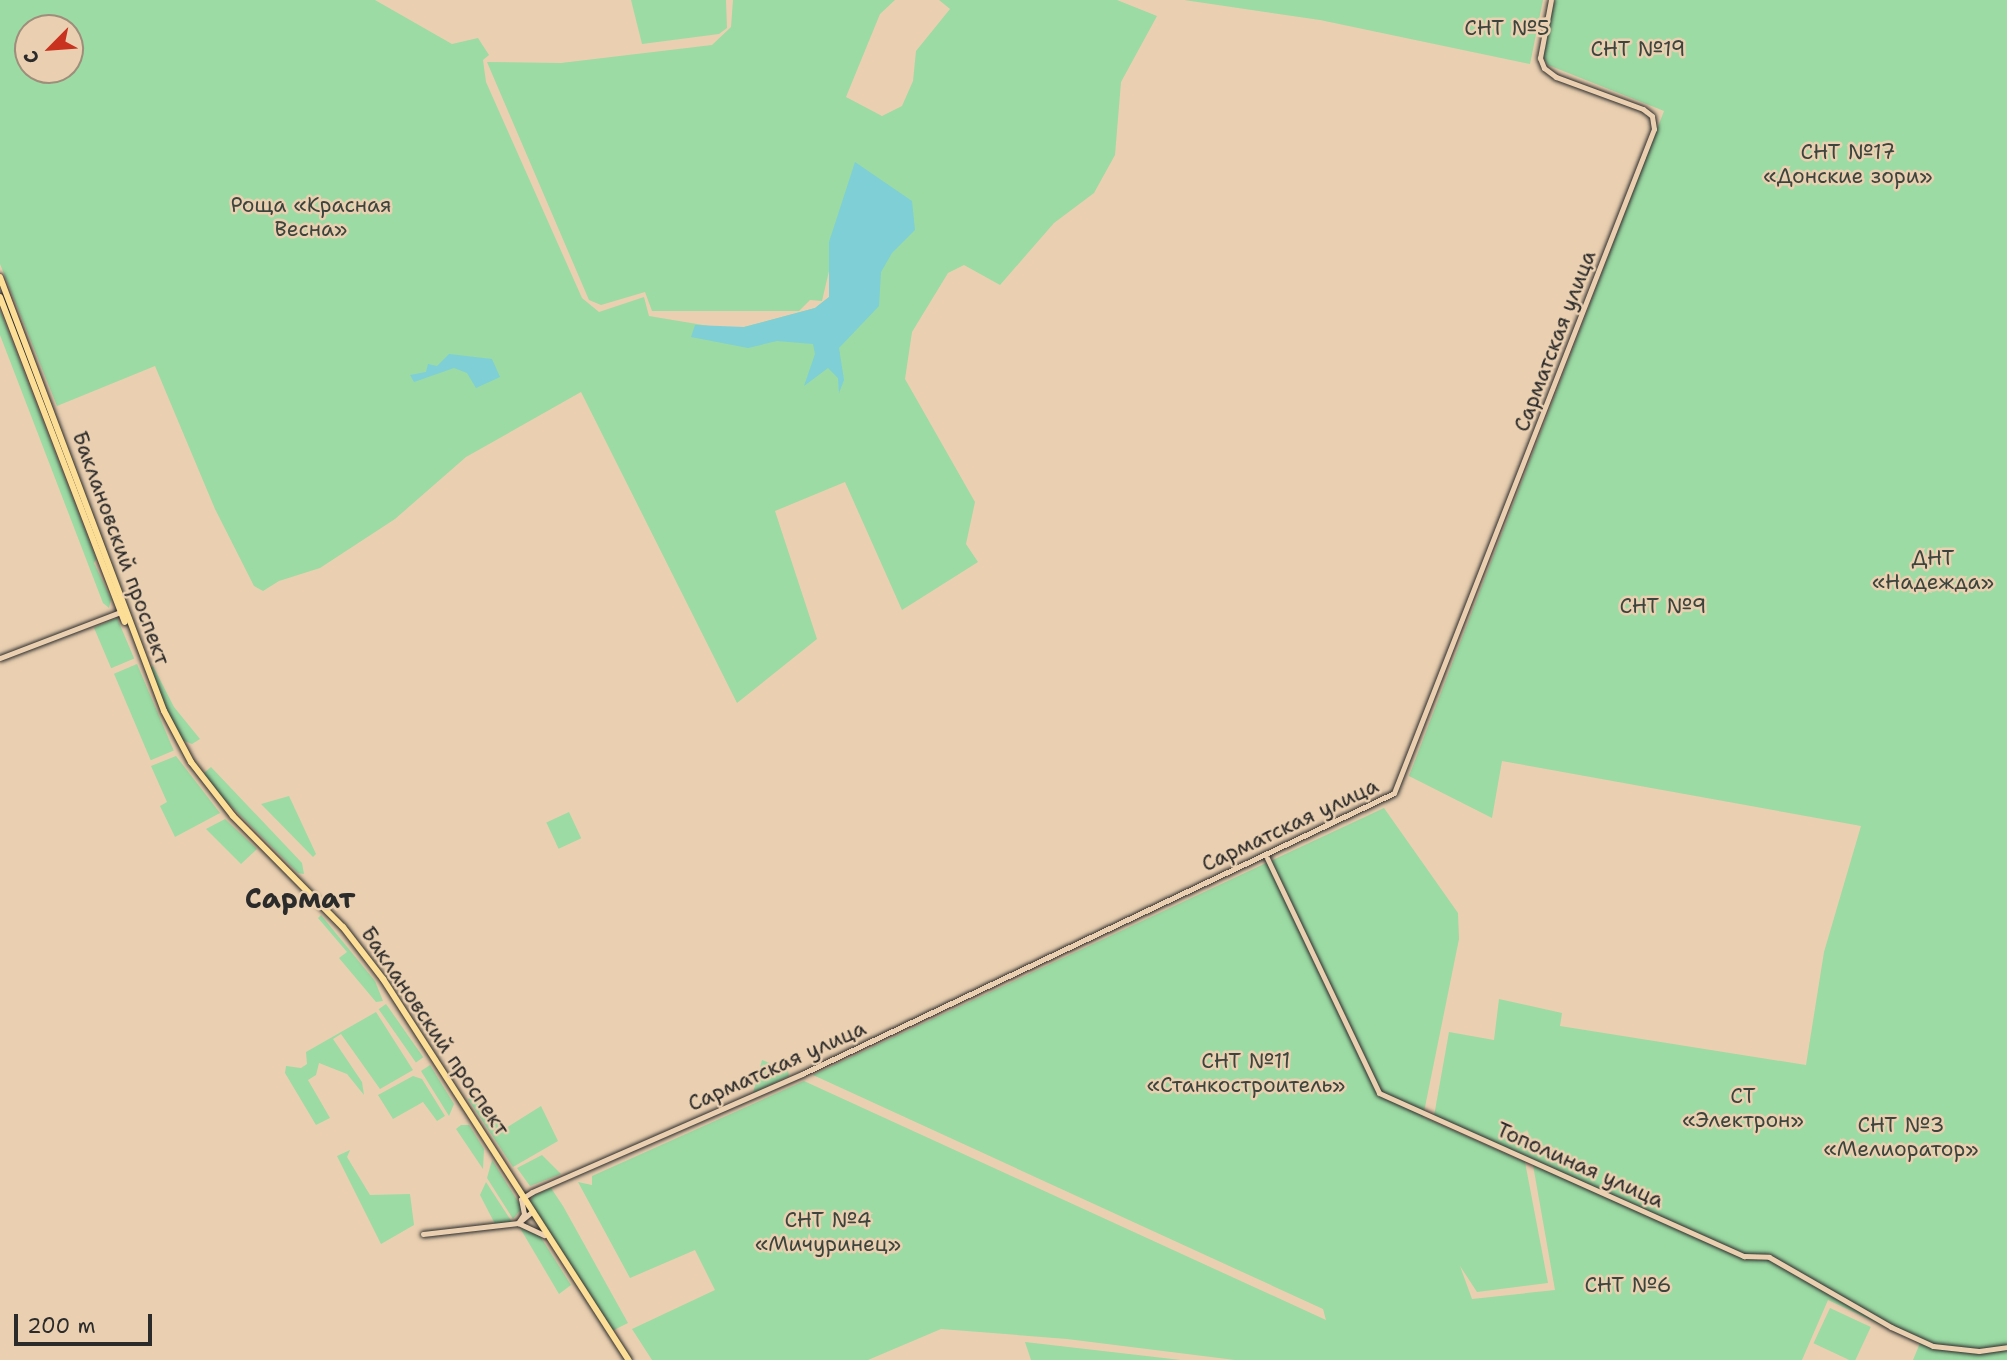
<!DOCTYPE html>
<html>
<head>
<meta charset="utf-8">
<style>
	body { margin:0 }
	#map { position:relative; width:2007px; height:1360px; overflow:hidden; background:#ead0b1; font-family:"Shantell Sans",sans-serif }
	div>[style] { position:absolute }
	.green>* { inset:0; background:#9cdba4; transform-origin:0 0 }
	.water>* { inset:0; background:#7ecfd6 }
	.roads { filter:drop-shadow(0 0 2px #2b2b2b) drop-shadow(0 0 2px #2b2b2b) }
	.secondary>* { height:5px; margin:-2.5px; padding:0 2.5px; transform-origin:2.5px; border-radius:2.5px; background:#ead0b1 }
	.primary>* { height:6px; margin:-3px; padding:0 3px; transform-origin:3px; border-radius:3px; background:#fcde96 }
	span { translate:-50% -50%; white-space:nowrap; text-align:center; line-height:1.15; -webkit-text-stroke:5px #ead0b1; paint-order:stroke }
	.park-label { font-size:21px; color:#3c453d }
	.street-label { font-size:21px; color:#2b2b2b }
	.district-label { font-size:28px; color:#2b2b2b; font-weight:700 }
	.north { position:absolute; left:14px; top:14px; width:70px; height:70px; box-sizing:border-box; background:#ead0b1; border:2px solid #9e8e7b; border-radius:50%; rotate:245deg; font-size:19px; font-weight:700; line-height:28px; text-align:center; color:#2b2b2b }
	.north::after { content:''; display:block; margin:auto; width:24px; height:32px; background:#c8321e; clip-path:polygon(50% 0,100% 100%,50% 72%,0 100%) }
	.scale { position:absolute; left:14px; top:1314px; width:138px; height:32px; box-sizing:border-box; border:4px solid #2b2b2b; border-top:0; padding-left:9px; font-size:21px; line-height:24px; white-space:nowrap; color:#2b2b2b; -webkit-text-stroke:5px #ead0b1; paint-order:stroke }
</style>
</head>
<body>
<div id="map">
	<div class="green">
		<div style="clip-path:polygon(evenodd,0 0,375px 0,452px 44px,478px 38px,489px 55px,483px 60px,486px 82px,582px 298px,599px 312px,644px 297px,649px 316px,715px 327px,744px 327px,815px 308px,829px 297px,829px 271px,822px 301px,810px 300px,799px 311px,652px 311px,645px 292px,601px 305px,589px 300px,487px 62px,561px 63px,712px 45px,731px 27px,733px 0,895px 0,880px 14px,846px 97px,882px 116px,902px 106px,913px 81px,916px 51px,950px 9px,939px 0,1117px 0,1157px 16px,1121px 82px,1115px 155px,1094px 193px,1054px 223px,1000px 285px,964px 265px,948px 273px,912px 332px,905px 379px,975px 502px,966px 544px,978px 562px,902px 610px,845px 482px,775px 511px,817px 639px,737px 703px,581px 392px,466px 457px,395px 519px,320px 568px,279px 581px,263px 591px,254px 586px,215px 509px,155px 366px,57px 406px,0 264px,0 0,28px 28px,70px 28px,70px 70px,28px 70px,28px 28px)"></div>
		<div style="clip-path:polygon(631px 0,726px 0,727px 28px,719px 34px,642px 44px)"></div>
		<div style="clip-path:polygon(1184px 0,1543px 0,1530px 64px,1320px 20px)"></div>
		<div style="clip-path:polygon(1555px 0,2007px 0,2007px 1360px,1913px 1360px,1920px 1343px,1828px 1300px,1802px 1360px,1235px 1360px,1067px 1339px,941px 1329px,868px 1360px,652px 1360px,632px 1329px,715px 1290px,695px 1250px,630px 1278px,578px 1182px,592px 1185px,592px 1176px,804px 1081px,1326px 1320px,1323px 1309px,813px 1075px,1384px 808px,1458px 913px,1459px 939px,1423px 1117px,1525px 1162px,1548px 1283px,1477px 1292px,1460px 1266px,1472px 1299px,1555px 1290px,1533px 1165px,1701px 1236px,1434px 1116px,1449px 1032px,1494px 1040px,1499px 999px,1562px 1013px,1560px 1026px,1806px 1065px,1824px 952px,1861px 826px,1502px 761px,1492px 818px,1409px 776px,1664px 111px,1548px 65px,1542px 55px)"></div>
		<div style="clip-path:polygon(0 310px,96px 559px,94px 563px,111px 599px,109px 608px,103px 603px,0 335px)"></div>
		<div style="left:117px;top:618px;width:44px;height:25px;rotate:67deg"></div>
		<div style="left:137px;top:664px;width:94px;height:25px;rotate:67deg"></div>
		<div style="clip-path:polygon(153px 666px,174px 707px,200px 739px,192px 744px,182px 740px,172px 721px,149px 668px)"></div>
		<div style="clip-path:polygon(176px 756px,220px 813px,175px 837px,160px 806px,167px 802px,151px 766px)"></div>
		<div style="clip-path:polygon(211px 767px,302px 863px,304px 874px,298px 873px,214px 789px,204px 773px)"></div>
		<div style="clip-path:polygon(289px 796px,316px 854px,313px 857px,261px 804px)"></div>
		<div style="left:569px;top:812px;width:29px;height:25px;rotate:65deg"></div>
		<div style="clip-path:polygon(225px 819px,257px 849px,241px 864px,206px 829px)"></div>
		<div style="clip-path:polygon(321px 915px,375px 981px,383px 1001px,376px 1002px,339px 958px,347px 952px,318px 918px)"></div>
		<div style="left:386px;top:1004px;width:65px;height:9px;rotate:55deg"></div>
		<div style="clip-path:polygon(376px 1012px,413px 1070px,380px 1089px,341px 1034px,333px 1039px,362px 1082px,364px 1095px,347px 1074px,319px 1063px,316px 1075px,308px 1080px,330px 1118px,316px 1125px,285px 1073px,286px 1066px,301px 1068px,307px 1064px,306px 1052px)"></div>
		<div style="clip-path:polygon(762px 1060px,788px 1070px,789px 1076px,753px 1093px)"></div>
		<div style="clip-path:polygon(430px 1065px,454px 1104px,449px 1116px,421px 1071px)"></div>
		<div style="clip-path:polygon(413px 1076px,422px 1079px,445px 1116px,437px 1121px,423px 1102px,393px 1119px,378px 1095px)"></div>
		<div style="clip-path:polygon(479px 1093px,503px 1130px,541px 1106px,558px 1141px,513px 1167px,468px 1099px)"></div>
		<div style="clip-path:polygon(461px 1125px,469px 1125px,484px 1149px,483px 1169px,456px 1129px)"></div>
		<div style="clip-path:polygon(350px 1150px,347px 1157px,370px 1195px,410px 1194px,414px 1225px,381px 1244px,337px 1156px)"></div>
		<div style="clip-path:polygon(542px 1155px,561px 1174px,530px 1186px,517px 1168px)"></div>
		<div style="clip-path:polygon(492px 1160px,522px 1208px,513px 1219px,487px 1178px)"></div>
		<div style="clip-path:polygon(486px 1182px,512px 1222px,495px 1224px,480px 1195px)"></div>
		<div style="clip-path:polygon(551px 1188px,563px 1206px,628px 1323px,612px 1331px,530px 1202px,533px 1196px)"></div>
		<div style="clip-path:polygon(520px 1228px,540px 1236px,571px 1285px,559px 1294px)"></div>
		<div style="left:1830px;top:1308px;width:45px;height:39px;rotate:25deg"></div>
		<div style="clip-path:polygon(1025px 1342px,1181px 1360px,1031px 1360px)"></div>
	</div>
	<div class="water">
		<div style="clip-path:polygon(855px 162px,912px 201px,915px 230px,892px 253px,881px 272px,879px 306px,839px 348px,844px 380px,839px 393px,838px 378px,828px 368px,804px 386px,815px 354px,813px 344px,777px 341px,748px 348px,691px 337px,695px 325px,744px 327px,815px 308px,829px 297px,829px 242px)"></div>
		<div style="clip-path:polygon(449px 354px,492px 359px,500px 377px,476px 388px,467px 373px,454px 368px,414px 382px,410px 375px,426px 372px,428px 364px,437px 366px)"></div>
	</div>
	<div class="roads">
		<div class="secondary">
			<div style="left:0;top:658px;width:132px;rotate:-20.9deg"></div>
			<div style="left:1267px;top:858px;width:260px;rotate:64.5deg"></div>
			<div style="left:1379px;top:1093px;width:400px;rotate:24.1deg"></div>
			<div style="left:1744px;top:1256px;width:25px;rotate:2deg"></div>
			<div style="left:1769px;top:1257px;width:141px;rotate:29.8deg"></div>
			<div style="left:1891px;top:1327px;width:46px;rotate:24.3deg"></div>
			<div style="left:1933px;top:1346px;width:46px;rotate:6.2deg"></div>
			<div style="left:1979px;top:1351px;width:28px;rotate:-8deg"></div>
			<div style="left:518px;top:1223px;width:11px;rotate:-56deg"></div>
			<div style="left:524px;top:1214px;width:15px;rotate:-101deg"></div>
			<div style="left:521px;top:1199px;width:13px;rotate:-32deg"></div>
			<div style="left:532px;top:1192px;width:295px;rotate:-23.6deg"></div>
			<div style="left:802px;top:1074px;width:655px;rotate:-25.39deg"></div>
			<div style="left:1394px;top:793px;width:713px;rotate:-68.62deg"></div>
			<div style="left:1654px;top:129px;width:13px;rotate:-99deg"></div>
			<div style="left:1652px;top:116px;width:11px;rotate:-142deg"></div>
			<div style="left:1643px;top:109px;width:93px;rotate:-159.8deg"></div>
			<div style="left:1556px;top:77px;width:15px;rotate:-143deg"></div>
			<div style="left:1544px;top:68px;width:11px;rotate:-112deg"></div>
			<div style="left:1540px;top:58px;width:59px;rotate:-79.3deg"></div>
			<div style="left:518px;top:1223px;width:29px;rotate:25deg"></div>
			<div style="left:423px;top:1234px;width:96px;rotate:-6.6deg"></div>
			<div style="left:518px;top:1223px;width:19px;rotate:-39deg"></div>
		</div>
		<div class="primary">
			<div style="left:0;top:277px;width:464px;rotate:69.3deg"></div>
			<div style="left:164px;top:711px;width:58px;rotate:62.1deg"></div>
			<div style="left:191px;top:762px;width:68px;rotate:52.1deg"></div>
			<div style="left:233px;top:816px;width:156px;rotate:45.3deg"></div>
			<div style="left:343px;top:927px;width:66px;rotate:52.4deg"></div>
			<div style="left:383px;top:979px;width:454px;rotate:57.2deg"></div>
			<div style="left:0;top:297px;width:348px;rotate:69deg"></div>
		</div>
	</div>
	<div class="park-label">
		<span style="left:1507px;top:28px">СНТ №5</span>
		<span style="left:1638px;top:49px">СНТ №19</span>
		<span style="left:1848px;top:164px">СНТ №17<br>«Донские зори»</span>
		<span style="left:311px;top:217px">Роща «Красная<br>Весна»</span>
		<span style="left:1933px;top:570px">ДНТ<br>«Надежда»</span>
		<span style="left:1663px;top:606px">СНТ №9</span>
		<span style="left:1246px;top:1073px">СНТ №11<br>«Станкостроитель»</span>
		<span style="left:1743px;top:1108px">СТ<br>«Электрон»</span>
		<span style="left:1901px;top:1137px">СНТ №3<br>«Мелиоратор»</span>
		<span style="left:828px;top:1232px">СНТ №4<br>«Мичуринец»</span>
		<span style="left:1628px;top:1285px">СНТ №6</span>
	</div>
	<div class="street-label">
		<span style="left:1555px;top:341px;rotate:-69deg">Сарматская улица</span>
		<span style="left:121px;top:548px;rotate:70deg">Баклановский проспект</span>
		<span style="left:1290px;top:825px;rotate:-25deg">Сарматская улица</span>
		<span style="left:435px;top:1031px;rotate:56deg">Баклановский проспект</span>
		<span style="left:777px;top:1066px;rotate:-24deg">Сарматская улица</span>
		<span style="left:1580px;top:1165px;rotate:24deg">Тополиная улица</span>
	</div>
	<div class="district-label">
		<span style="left:300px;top:898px">Сармат</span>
	</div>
	<div class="north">С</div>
	<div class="scale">200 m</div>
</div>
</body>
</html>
